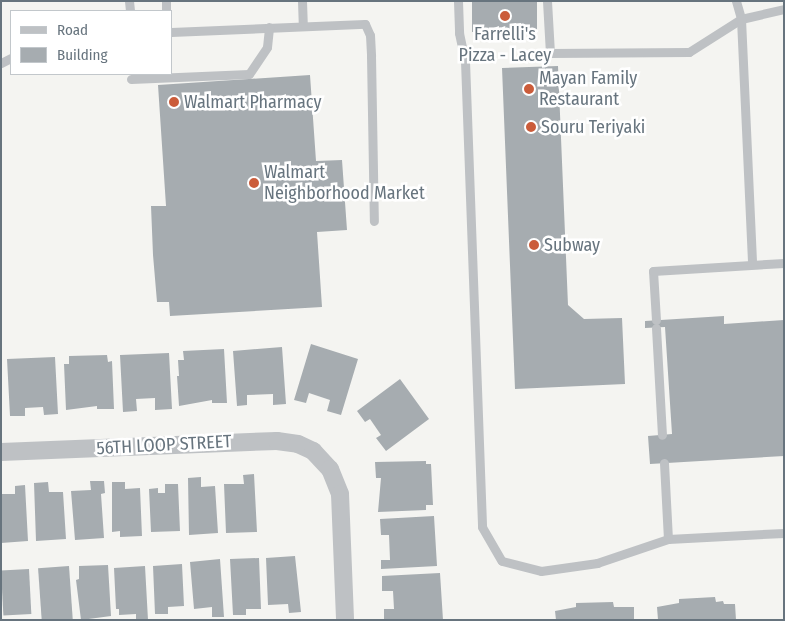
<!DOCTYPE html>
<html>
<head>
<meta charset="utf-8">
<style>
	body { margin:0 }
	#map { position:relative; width:785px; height:621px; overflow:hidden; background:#f4f4f1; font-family:"Fira Sans Condensed",sans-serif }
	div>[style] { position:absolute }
	.building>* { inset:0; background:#a6acb0; transform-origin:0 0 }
	.service>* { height:9px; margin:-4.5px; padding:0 4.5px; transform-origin:4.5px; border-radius:4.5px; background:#bec1c4 }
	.minor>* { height:18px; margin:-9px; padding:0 9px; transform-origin:9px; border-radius:9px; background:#bec1c4 }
	.dots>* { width:14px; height:14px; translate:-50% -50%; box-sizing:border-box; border:2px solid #fff; border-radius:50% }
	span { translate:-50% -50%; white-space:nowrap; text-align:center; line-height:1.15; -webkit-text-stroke:5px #fff; paint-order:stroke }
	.poi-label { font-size:18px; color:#67747e }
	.left { translate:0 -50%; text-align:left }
	.street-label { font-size:18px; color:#67747e }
	.frame { position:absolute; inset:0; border:2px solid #67747e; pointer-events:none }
	.legend { position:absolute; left:10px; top:10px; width:162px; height:65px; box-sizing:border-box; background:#fff; border:1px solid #c2c7cb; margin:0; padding:6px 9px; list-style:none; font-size:15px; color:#67747e }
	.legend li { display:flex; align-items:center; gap:10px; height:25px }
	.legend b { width:25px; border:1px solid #c2c7cb }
</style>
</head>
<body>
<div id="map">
	<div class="building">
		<div style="left:472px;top:1px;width:65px;height:31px"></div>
		<div style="clip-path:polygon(558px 66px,568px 305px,584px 319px,622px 318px,625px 384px,515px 389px,502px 68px)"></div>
		<div style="clip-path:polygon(310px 75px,316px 161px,342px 160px,347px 230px,317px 232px,322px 307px,170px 316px,169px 302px,157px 302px,153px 255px,151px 206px,166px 206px,158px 85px)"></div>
		<div style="clip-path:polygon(724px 316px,724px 324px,784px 320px,784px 456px,650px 464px,648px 436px,672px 434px,665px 327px,645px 328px,645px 321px)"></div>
		<div style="clip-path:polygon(311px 344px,358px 359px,341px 415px,327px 411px,330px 400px,309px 393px,306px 403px,294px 400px)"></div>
		<div style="clip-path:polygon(282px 347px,286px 404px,273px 405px,273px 394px,247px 395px,247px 405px,237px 406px,233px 351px)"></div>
		<div style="clip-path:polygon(224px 349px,227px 403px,212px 403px,212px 400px,179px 406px,177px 376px,179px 376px,178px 360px,184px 360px,183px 351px)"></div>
		<div style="clip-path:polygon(169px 353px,172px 409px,155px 410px,155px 398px,136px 399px,137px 411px,123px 412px,120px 355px)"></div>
		<div style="clip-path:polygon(107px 355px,108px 362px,112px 361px,114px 409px,97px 409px,97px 406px,66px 410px,64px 364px,69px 364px,69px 356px)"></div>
		<div style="clip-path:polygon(55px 357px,58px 414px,44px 415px,43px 407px,25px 408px,25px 416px,10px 416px,7px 359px)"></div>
		<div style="clip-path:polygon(400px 379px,429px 419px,386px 451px,376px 438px,381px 435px,370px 419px,365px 422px,357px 411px)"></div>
		<div style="clip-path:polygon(426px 461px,426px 464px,431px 464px,433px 505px,426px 505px,426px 510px,378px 512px,381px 478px,376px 478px,375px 462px)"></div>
		<div style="clip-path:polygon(254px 474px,257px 532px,226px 533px,224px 484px,244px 484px,243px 475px)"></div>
		<div style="clip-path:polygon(201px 477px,201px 487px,215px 486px,218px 533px,189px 535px,188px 478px)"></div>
		<div style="clip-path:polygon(90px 481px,104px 481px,105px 493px,101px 494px,104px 538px,75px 540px,71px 491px,91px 490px)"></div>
		<div style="clip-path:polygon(48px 482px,49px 492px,63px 492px,66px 539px,36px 541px,34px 483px)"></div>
		<div style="clip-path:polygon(112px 482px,125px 482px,125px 489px,140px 488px,142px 536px,120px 537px,120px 531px,112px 532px)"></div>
		<div style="clip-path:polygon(165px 484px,178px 484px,180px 531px,151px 532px,149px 489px,158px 488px,158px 493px,165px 493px)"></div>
		<div style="clip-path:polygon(25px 485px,28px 541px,1px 543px,1px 494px,15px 494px,15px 486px)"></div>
		<div style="clip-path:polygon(434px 516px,437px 566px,381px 569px,381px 560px,390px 560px,389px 535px,381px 535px,380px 519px)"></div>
		<div style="clip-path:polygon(295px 556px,301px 612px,289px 613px,288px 604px,268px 605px,266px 558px)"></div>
		<div style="clip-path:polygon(259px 558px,261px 609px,246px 609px,246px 615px,233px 615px,230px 559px)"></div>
		<div style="clip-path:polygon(220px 559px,224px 617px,212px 617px,212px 607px,194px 609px,190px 562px)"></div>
		<div style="clip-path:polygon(182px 564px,184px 606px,168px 607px,168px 614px,155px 614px,153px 566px)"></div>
		<div style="clip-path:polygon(108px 565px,111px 616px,81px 620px,76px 580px,79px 579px,79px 566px)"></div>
		<div style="left:69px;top:566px;width:54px;height:31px;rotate:86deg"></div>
		<div style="clip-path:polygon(145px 566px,148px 620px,136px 620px,136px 614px,119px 615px,119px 609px,116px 609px,114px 568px)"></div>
		<div style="left:29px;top:569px;width:45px;height:28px;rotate:87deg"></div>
		<div style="clip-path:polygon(440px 573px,443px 620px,384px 620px,384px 609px,394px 609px,393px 591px,382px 591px,382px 576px)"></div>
		<div style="clip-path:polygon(715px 597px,716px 602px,723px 601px,724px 604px,735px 604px,736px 620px,658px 620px,657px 607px,679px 603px,679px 599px)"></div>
		<div style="clip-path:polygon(613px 602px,614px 607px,634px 607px,634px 620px,556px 620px,555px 611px,576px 607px,576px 603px)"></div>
	</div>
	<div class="service">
		<div style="left:129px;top:1px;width:10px;rotate:84deg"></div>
		<div style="left:166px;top:1px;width:10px;rotate:90deg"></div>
		<div style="left:302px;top:1px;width:24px;rotate:88deg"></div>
		<div style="left:458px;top:1px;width:32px;rotate:88deg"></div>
		<div style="left:459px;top:33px;width:29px;rotate:78deg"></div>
		<div style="left:465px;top:61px;width:466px;rotate:87.9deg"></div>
		<div style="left:482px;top:527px;width:39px;rotate:60deg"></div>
		<div style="left:502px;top:561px;width:40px;rotate:14.4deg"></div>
		<div style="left:541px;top:571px;width:57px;rotate:-8.1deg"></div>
		<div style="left:597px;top:563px;width:75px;rotate:-18.7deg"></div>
		<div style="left:668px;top:539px;width:116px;rotate:-3deg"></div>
		<div style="left:547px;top:1px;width:52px;rotate:86.7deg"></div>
		<div style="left:550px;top:53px;width:139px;rotate:-0.4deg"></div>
		<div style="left:689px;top:52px;width:62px;rotate:-32.4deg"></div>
		<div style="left:741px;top:19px;width:44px;rotate:-13.1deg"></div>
		<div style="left:736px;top:1px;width:19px;rotate:74deg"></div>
		<div style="left:741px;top:19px;width:245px;rotate:87.4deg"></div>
		<div style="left:171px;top:32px;width:194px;rotate:-2.4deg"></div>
		<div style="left:365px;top:24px;width:12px;rotate:66deg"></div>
		<div style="left:370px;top:35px;width:21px;rotate:87deg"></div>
		<div style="left:371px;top:56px;width:165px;rotate:89deg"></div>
		<div style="left:1px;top:63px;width:11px;rotate:-27deg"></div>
		<div style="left:131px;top:79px;width:118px;rotate:-2.4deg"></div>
		<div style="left:249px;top:74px;width:32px;rotate:-56deg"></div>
		<div style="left:267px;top:47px;width:20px;rotate:-84deg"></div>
		<div style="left:656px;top:320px;width:49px;rotate:-93.5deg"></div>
		<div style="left:653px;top:271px;width:131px;rotate:-3.5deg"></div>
		<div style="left:656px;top:328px;width:107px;rotate:86.8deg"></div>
		<div style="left:664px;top:463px;width:76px;rotate:87deg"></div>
	</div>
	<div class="minor">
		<div style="left:1px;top:452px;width:276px;rotate:-2.3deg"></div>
		<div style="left:277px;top:441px;width:21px;rotate:8deg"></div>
		<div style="left:298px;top:444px;width:17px;rotate:25deg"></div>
		<div style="left:313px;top:451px;width:25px;rotate:47deg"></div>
		<div style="left:330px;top:469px;width:27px;rotate:68deg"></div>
		<div style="left:340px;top:494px;width:126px;rotate:87.7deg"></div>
	</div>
	<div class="dots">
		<div style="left:505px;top:16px;background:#cb5c3a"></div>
		<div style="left:529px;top:89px;background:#cb5c3a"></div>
		<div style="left:174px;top:102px;background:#cb5c3a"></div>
		<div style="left:531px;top:127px;background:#cb5c3a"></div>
		<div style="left:254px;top:183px;background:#cb5c3a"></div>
		<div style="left:534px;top:245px;background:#cb5c3a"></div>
	</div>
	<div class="poi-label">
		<span style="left:505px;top:45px">Farrelli's<br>Pizza - Lacey</span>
		<span class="left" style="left:539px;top:89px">Mayan Family<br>Restaurant</span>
		<span class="left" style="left:184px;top:102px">Walmart Pharmacy</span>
		<span class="left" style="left:541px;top:127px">Souru Teriyaki</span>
		<span class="left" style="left:264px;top:183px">Walmart<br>Neighborhood Market</span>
		<span class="left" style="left:544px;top:245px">Subway</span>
	</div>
	<div class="street-label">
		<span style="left:164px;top:445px;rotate:-3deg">56TH LOOP STREET</span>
	</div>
	<div class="frame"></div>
	<ul class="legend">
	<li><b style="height:6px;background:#bec1c4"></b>Road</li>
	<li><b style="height:14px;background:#a6acb0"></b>Building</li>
	</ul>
</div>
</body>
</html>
